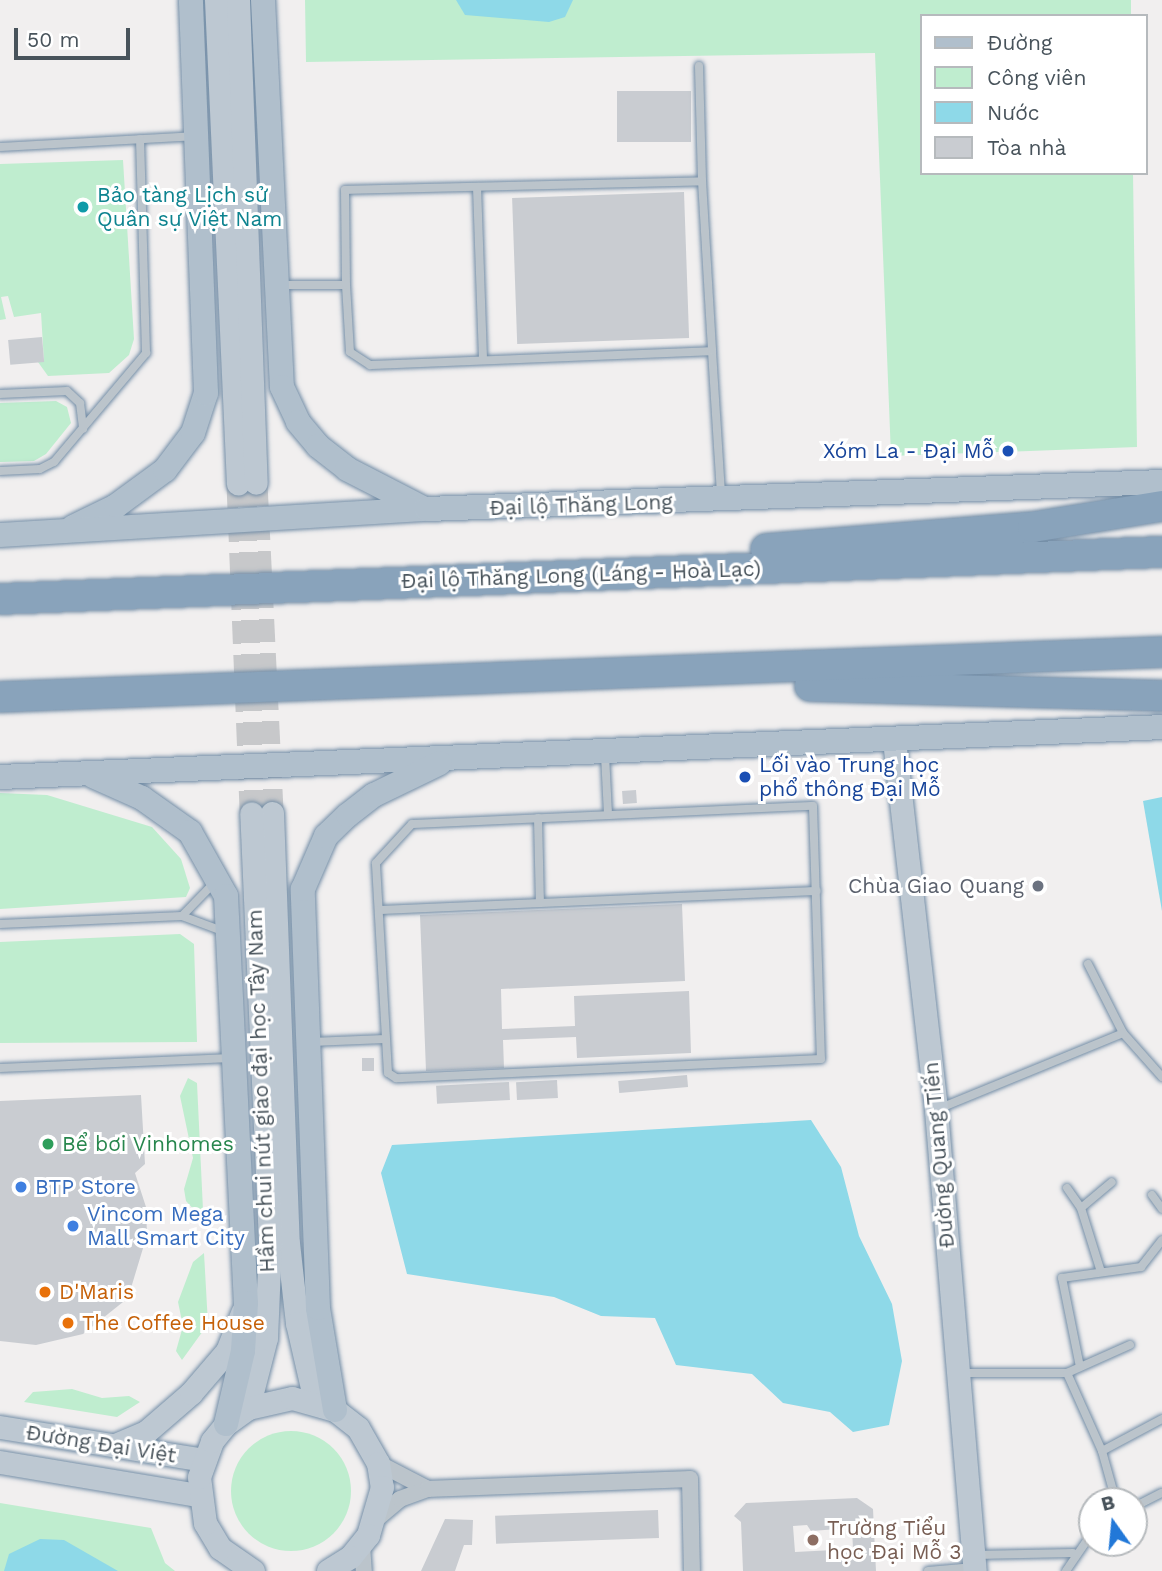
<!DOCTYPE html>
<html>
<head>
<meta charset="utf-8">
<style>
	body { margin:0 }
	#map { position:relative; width:1162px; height:1571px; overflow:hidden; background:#f1efef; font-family:"Work Sans",sans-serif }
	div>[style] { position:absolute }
	.green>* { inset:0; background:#bfedcf }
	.round { border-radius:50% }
	.water>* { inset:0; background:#8ed9e8 }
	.building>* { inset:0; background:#c9ccd1; transform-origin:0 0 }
	.secondary-tunnel>* { height:23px; margin-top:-11.5px; transform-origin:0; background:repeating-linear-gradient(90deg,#c7c8ca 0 23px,transparent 0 34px) }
	.roads { filter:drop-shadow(0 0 2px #748ea7) drop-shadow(0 0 2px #748ea7) }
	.lane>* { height:8px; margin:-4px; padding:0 4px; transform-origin:4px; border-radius:4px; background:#bbc4cb }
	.street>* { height:16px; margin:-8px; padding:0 8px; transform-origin:8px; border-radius:8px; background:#bbc4cb }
	.secondary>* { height:23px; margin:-11.5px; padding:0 11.5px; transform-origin:11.5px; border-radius:11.5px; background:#bdc8d2 }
	.primary>* { height:24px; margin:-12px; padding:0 12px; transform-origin:12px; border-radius:12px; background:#b0bfcc }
	.highway>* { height:30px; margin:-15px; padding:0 15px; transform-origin:15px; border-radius:15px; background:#89a3bb }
	.dots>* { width:19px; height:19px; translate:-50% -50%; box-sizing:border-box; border:4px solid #fff; border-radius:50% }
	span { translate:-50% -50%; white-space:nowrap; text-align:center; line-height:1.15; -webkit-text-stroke:6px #fff; paint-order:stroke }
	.culture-label { font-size:21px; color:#0d838f }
	.left { translate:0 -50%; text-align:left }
	.transit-label { font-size:21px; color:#164399 }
	.right { translate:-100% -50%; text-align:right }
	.street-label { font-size:21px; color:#48535b }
	.worship-label { font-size:21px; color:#5b616d }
	.leisure-label { font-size:21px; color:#27864d }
	.shop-label { font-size:21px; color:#366cbe }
	.food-label { font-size:21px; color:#c56008 }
	.education-label { font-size:21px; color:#785e54 }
	.legend { position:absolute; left:920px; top:14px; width:228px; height:161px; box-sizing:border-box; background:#fff; border:2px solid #b6babd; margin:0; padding:9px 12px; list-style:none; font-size:21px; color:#48535b }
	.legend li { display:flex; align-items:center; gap:14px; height:35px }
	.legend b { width:35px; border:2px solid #b6babd }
	.north { position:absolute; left:1078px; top:1487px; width:70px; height:70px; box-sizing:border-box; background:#fff; border:2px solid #b6babd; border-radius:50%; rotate:345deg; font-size:19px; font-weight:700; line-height:28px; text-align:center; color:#48535b }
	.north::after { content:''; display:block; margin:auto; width:24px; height:32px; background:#2278d8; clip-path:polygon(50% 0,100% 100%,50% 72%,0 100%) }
	.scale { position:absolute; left:14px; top:28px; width:116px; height:32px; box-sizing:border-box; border:4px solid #48535b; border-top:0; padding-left:9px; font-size:21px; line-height:24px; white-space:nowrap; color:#48535b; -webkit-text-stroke:5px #fff; paint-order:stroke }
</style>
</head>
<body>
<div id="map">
	<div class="green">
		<div style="clip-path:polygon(305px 0,1131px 0,1131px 16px,922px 16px,922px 173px,1133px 173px,1137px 447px,891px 456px,875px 53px,306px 62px)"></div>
		<div style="clip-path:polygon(123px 160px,134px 339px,129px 355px,109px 373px,48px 376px,38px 362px,44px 362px,41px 313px,14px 317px,8px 296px,1px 297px,6px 319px,0 320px,0 164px)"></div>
		<div style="clip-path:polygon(56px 401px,67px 407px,71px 423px,46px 454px,34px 461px,0 462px,0 403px)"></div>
		<div style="clip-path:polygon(0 793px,47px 795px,152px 827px,181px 859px,190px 888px,186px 897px,0 909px)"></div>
		<div style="clip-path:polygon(180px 934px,194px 944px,197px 1042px,0 1043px,0 942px)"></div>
		<div style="clip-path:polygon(188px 1078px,197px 1083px,203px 1210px,197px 1213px,186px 1201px,184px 1189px,193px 1158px,180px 1096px)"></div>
		<div style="clip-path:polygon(204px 1253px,208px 1324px,182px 1360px,176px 1351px,183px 1326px,178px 1302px,193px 1262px)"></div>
		<div style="clip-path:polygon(72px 1389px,102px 1398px,129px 1396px,140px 1402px,117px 1417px,24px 1402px,33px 1392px)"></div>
		<div class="round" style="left:231px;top:1431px;width:120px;height:120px"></div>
		<div style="clip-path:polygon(0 1503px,151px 1528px,165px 1563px,175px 1571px,0 1571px)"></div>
	</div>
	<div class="water">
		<div style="clip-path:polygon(456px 0,573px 0,565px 17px,549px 22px,465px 15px)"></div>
		<div style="clip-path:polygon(1162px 797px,1162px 911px,1143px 801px)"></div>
		<div style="clip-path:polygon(811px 1120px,841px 1167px,859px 1236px,892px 1304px,902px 1361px,889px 1425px,853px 1432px,830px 1412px,783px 1403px,752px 1374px,676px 1365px,655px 1318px,601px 1316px,554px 1297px,407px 1274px,381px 1173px,392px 1145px)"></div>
		<div style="clip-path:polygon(40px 1539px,64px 1540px,118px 1571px,4px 1571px,9px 1554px)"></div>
	</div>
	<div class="building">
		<div style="left:691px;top:91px;width:51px;height:74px;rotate:90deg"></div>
		<div style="left:684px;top:192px;width:146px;height:172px;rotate:88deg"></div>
		<div style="left:42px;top:337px;width:25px;height:34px;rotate:85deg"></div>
		<div style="left:636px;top:790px;width:13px;height:14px;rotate:86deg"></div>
		<div style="clip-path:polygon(682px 904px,685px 981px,501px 989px,502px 1029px,575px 1026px,574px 996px,689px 991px,691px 1053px,577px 1058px,576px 1037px,503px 1040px,504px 1068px,426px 1071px,420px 915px)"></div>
		<div style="left:362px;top:1058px;width:12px;height:13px"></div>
		<div style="left:687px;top:1075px;width:12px;height:69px;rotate:85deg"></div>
		<div style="left:557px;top:1080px;width:18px;height:41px;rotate:87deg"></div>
		<div style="left:509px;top:1082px;width:18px;height:73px;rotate:87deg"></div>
		<div style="clip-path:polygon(141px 1095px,145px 1164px,135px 1173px,146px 1207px,147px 1235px,128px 1298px,83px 1334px,36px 1345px,0 1341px,0 1101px)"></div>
		<div style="clip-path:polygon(evenodd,857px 1498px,873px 1509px,876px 1571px,743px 1571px,741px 1522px,734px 1516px,746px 1503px,857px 1498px,807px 1525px,811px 1531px,852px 1528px,853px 1549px,795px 1552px,793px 1526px,807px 1525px)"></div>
		<div style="left:658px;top:1510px;width:28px;height:163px;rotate:88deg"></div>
		<div style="clip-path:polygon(445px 1519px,473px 1520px,472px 1545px,464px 1545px,455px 1571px,421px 1571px)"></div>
	</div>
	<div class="secondary-tunnel">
		<div style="left:256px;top:483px;width:330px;rotate:87.2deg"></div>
		<div style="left:238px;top:484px;width:329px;rotate:87.7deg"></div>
	</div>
	<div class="roads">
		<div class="lane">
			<div style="left:699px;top:66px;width:115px;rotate:88.5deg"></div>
			<div style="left:0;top:147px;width:194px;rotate:-3.2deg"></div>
			<div style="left:477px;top:187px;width:173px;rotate:88deg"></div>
			<div style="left:282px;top:285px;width:64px"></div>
			<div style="left:346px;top:285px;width:67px;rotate:86.6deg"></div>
			<div style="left:350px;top:352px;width:24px;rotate:33deg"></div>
			<div style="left:370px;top:365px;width:342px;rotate:-2.3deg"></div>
			<div style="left:712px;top:351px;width:145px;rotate:86.4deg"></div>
			<div style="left:346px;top:285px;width:95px;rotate:-90.6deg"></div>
			<div style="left:345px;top:190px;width:357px;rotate:-1.4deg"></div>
			<div style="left:702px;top:181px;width:170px;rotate:86.6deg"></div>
			<div style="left:0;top:394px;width:67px;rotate:-2.6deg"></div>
			<div style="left:67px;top:391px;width:18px;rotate:43deg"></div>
			<div style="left:80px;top:403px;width:26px;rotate:83deg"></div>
			<div style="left:0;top:471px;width:40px;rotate:-2.9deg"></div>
			<div style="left:40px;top:469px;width:16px;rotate:-27deg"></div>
			<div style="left:54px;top:462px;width:143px;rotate:-49.8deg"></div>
			<div style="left:146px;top:353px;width:214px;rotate:-91.6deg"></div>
			<div style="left:605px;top:755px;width:60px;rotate:87.1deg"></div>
			<div style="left:813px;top:806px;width:253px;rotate:88.2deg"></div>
			<div style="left:821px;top:1059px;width:425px;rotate:177.4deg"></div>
			<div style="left:396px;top:1078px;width:9px;rotate:-148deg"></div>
			<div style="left:388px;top:1073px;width:210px;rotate:-93.3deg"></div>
			<div style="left:376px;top:863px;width:53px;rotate:-47.3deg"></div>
			<div style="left:412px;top:824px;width:401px;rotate:-2.6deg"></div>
			<div style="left:538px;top:818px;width:85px;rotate:88.7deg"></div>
			<div style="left:379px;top:910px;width:438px;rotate:-2.5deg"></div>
			<div style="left:182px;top:916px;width:46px;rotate:-45.9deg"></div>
			<div style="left:0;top:924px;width:182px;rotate:-2.5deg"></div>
			<div style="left:182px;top:916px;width:46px;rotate:20.4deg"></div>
			<div style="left:1088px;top:964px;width:77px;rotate:63.1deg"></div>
			<div style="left:1123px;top:1033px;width:59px;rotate:48.4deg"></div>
			<div style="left:311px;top:1042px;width:74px;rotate:-2.3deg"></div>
			<div style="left:0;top:1068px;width:231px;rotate:-2.5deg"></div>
			<div style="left:938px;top:1109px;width:200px;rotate:-22.3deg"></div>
			<div style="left:1067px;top:1188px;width:24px;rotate:55deg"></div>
			<div style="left:1152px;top:1195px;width:17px;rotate:54deg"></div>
			<div style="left:1101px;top:1272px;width:67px;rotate:-107.4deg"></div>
			<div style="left:1081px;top:1208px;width:40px;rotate:-40deg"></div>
			<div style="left:1080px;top:1367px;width:91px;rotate:-101.4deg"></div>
			<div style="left:1062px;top:1278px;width:80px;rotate:-7.9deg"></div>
			<div style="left:1141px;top:1267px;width:34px;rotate:-52deg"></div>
			<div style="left:962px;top:1373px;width:105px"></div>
			<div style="left:1067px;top:1373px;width:69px;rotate:-24deg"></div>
			<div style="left:1067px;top:1373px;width:85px;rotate:65.8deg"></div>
			<div style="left:1102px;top:1451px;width:52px;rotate:74.4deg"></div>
			<div style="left:1102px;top:1451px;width:68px;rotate:-28.1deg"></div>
			<div style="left:1134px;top:1507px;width:31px;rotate:-27deg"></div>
			<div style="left:975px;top:1555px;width:98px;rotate:-1.2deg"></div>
			<div style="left:928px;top:1571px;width:46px;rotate:-5deg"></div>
			<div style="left:1066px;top:1571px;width:46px;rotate:-55.6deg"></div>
		</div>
		<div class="street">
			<div style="left:378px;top:1463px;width:56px;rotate:27.5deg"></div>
			<div style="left:374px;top:1521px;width:34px;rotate:-40deg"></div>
			<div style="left:400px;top:1499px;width:30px;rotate:-20deg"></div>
			<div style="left:428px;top:1489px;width:262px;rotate:-2.2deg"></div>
			<div style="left:690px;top:1479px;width:92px;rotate:88.8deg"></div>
			<div style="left:362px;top:1545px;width:26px;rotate:86deg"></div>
		</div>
		<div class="secondary">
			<div style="left:216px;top:0;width:484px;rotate:87.4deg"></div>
			<div style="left:238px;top:0;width:483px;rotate:87.9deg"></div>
			<div style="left:894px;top:740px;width:372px;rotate:83.5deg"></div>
			<div style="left:936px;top:1110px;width:463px;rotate:85.2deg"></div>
			<div style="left:272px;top:813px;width:430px;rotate:87.9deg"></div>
			<div style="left:288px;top:1243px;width:81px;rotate:83.6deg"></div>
			<div style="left:297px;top:1323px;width:80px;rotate:77deg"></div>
			<div style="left:248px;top:1408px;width:72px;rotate:-75.6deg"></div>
			<div style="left:266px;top:1338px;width:96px;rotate:-87.6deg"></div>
			<div style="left:270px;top:1242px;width:429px;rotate:-92.5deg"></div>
			<div style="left:0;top:1427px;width:206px;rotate:9.2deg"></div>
			<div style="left:115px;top:1445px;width:34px;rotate:-23deg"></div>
			<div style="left:146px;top:1432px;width:60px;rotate:-40.9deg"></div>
			<div style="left:191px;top:1393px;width:55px;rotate:-49.4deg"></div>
			<div style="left:227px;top:1351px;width:41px;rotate:-68.5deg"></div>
			<div style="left:0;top:1462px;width:201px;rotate:9.5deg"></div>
			<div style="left:253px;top:1571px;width:40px;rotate:-145.1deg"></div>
			<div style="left:220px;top:1548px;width:29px;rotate:-121deg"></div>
			<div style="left:205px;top:1523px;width:46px;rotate:-97.4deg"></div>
			<div style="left:199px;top:1477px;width:38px;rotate:-70deg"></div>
			<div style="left:212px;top:1441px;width:22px;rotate:-51deg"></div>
			<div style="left:226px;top:1424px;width:27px;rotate:-36deg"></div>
			<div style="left:248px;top:1408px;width:45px;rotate:-12.8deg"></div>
			<div style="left:292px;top:1398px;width:45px;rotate:15.6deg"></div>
			<div style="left:335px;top:1410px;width:29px;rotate:38deg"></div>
			<div style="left:358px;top:1428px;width:40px;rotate:60.3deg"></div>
			<div style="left:378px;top:1463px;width:24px;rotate:81deg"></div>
			<div style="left:382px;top:1487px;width:50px;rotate:106.3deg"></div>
			<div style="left:368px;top:1535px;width:28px;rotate:129deg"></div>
			<div style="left:350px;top:1557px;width:26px;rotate:148deg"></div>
		</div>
		<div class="primary">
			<div style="left:263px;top:0;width:387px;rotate:87.2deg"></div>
			<div style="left:282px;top:387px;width:38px;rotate:65deg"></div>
			<div style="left:298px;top:422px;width:31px;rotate:50deg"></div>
			<div style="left:318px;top:446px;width:37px;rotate:38deg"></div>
			<div style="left:347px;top:469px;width:85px;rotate:27.2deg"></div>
			<div style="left:73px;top:527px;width:48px;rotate:-26deg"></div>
			<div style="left:116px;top:506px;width:61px;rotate:-36.3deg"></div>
			<div style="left:165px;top:470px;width:46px;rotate:-52.9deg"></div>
			<div style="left:193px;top:433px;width:42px;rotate:-72deg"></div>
			<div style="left:206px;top:393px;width:393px;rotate:-92.2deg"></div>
			<div style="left:0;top:535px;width:428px;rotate:-3.5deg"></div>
			<div style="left:427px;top:509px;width:735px;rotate:-2.1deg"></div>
			<div style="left:93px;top:776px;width:54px;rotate:24.2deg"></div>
			<div style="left:142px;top:798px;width:59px;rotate:35.3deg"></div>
			<div style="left:190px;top:832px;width:73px;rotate:60.6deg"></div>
			<div style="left:226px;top:896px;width:407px;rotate:87.2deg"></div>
			<div style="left:246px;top:1303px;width:48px;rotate:93.6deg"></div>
			<div style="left:243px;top:1351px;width:75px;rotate:103.1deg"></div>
			<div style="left:0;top:777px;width:1163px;rotate:-2.46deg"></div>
			<div style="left:335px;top:1410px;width:103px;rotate:-99.5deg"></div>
			<div style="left:318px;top:1308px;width:419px;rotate:-92.1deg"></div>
			<div style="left:303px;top:889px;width:58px;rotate:-66.5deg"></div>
			<div style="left:326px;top:836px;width:30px;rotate:-44deg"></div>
			<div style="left:348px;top:815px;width:33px;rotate:-38deg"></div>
			<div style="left:374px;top:795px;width:73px;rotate:-25.9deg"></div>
		</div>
		<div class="highway">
			<div style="left:766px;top:549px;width:268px;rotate:-4.7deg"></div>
			<div style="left:1033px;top:527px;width:131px;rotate:-9.2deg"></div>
			<div style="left:0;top:599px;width:1163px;rotate:-2.32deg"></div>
			<div style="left:810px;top:686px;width:352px;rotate:1.6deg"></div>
			<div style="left:0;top:697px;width:1163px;rotate:-2.22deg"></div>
		</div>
	</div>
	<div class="dots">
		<div style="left:83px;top:207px;background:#0f9aa8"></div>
		<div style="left:1008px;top:451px;background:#1a4fb4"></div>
		<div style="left:745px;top:777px;background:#1a4fb4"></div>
		<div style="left:1038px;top:886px;background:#6b7280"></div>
		<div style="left:48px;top:1144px;background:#2e9e5b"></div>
		<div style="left:21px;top:1187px;background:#3f7fe0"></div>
		<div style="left:73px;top:1226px;background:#3f7fe0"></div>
		<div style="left:45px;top:1292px;background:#e8710a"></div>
		<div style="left:68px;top:1323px;background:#e8710a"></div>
		<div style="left:813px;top:1540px;background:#8d6e63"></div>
	</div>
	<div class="culture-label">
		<span class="left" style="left:97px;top:207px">Bảo tàng Lịch sử<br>Quân sự Việt Nam</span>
	</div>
	<div class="transit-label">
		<span class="right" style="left:994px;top:451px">Xóm La - Đại Mỗ</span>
		<span class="left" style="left:759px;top:777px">Lối vào Trung học<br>phổ thông Đại Mỗ</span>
	</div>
	<div class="street-label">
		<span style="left:581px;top:505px;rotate:-2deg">Đại lộ Thăng Long</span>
		<span style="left:581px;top:575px;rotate:-2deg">Đại lộ Thăng Long (Láng - Hoà Lạc)</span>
		<span style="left:261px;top:1091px;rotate:-92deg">Hầm chui nút giao đại học Tây Nam</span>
		<span style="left:939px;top:1155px;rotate:-95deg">Đường Quang Tiến</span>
		<span style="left:101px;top:1444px;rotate:9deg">Đường Đại Việt</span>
	</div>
	<div class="worship-label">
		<span class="right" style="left:1024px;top:886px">Chùa Giao Quang</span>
	</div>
	<div class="leisure-label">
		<span class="left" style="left:62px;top:1144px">Bể bơi Vinhomes</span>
	</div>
	<div class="shop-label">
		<span class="left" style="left:35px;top:1187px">BTP Store</span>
		<span class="left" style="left:87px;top:1226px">Vincom Mega<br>Mall Smart City</span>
	</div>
	<div class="food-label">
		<span class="left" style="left:59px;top:1292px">D'Maris</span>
		<span class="left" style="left:82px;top:1323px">The Coffee House</span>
	</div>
	<div class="education-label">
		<span class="left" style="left:827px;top:1540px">Trường Tiểu<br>học Đại Mỗ 3</span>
	</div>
	<ul class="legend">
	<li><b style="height:9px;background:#b0bfcc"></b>Đường</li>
	<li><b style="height:19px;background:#bfedcf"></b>Công viên</li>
	<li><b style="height:19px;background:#8ed9e8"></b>Nước</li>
	<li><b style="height:19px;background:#c9ccd1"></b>Tòa nhà</li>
	</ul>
	<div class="north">B</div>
	<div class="scale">50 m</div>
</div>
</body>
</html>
